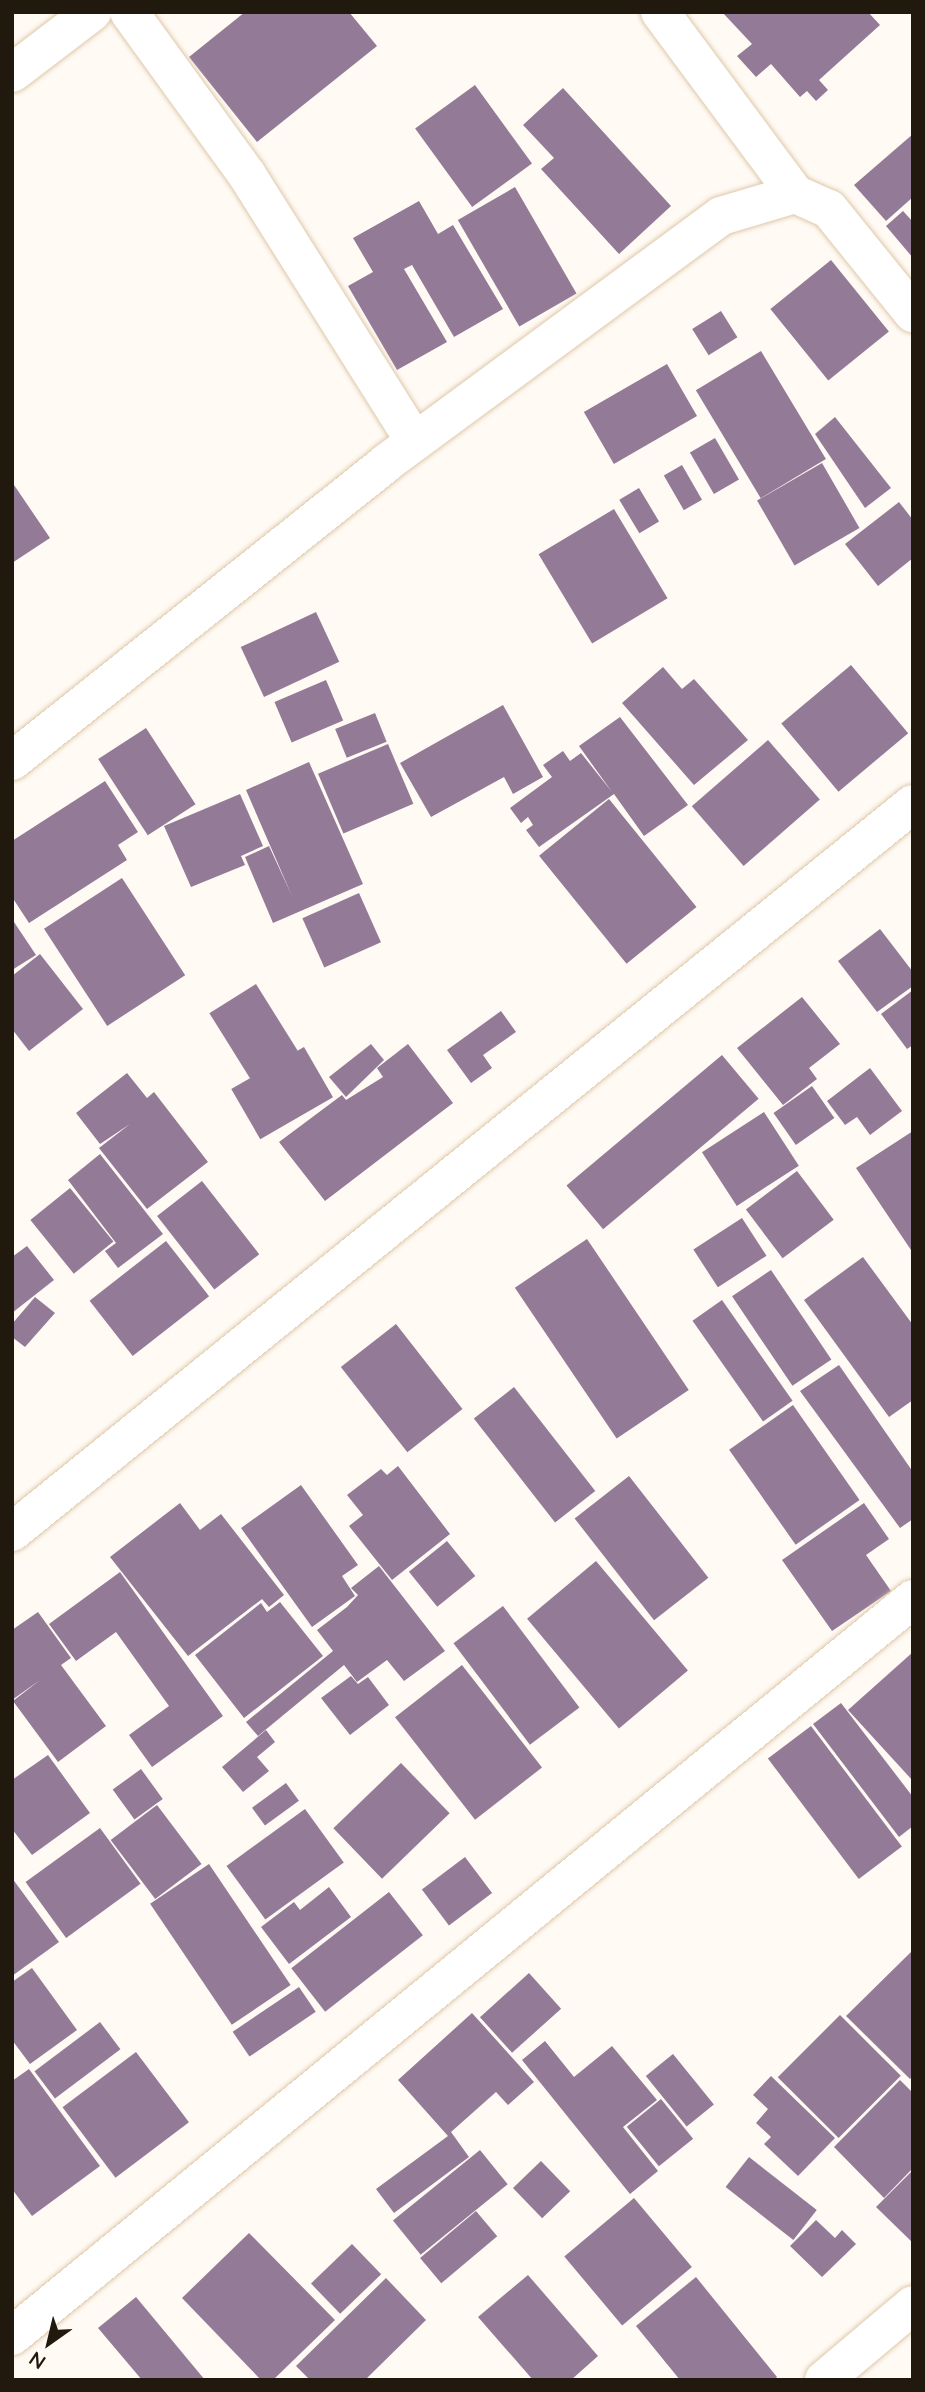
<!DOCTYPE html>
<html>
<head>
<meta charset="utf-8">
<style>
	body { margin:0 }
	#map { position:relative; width:925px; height:2392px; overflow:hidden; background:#fffaf4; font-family:Lato,sans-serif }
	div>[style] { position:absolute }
	.building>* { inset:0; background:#937b97; transform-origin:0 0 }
	.roads { filter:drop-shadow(0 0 2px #dfc8a9) drop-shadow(0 0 2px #dfc8a9) }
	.minor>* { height:38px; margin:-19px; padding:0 19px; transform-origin:19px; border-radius:19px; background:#fff }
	span { translate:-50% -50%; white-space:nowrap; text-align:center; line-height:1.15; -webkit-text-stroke:5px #fffaf4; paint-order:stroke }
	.frame { position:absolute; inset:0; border:14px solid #21190d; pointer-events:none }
	.north { position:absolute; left:14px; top:2308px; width:70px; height:70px; -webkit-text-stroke:5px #fffaf4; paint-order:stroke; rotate:214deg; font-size:19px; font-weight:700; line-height:28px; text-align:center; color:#21190d }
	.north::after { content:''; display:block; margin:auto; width:24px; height:32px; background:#21190d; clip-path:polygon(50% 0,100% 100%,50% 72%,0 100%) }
</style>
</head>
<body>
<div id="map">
	<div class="building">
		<div style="clip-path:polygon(245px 12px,349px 12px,377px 46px,257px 142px,189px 57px)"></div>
		<div style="clip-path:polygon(722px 12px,868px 12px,880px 25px,819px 80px,828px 90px,816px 101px,807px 91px,800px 97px,771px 64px,756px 77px,737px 56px,752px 44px)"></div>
		<div style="left:475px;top:85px;width:97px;height:74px;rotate:54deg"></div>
		<div style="clip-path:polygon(563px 88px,671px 206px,619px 254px,541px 169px,554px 158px,523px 125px)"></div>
		<div style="clip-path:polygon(913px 134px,913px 197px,886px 221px,854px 185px)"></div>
		<div style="left:515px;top:187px;width:123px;height:66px;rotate:60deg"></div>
		<div style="clip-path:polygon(419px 201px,438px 234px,453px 225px,503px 309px,454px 337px,412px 265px,404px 269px,447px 342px,397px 370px,348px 286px,373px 272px,353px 238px)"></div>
		<div style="clip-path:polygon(903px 211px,913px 222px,913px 258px,886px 226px)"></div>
		<div style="left:831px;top:260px;width:92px;height:78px;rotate:51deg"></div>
		<div style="left:721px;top:311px;width:31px;height:34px;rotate:58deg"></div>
		<div style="left:761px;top:351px;width:126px;height:76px;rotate:59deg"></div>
		<div style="left:667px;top:364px;width:60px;height:96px;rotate:60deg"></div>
		<div style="clip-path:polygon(835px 417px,891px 488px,865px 508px,815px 434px)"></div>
		<div style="left:715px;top:438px;width:48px;height:29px;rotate:60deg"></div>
		<div style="left:822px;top:463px;width:75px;height:75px;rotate:60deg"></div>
		<div style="left:682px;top:465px;width:40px;height:21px;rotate:60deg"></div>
		<div style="clip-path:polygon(12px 482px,50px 538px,12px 563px)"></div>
		<div style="left:639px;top:488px;width:39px;height:23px;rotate:59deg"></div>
		<div style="clip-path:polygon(899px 502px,913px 520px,913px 558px,878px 586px,845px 544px)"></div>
		<div style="left:614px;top:509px;width:104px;height:88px;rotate:59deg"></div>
		<div style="left:316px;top:612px;width:55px;height:83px;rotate:65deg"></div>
		<div style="left:851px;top:665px;width:89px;height:91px;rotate:50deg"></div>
		<div style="clip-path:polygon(663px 667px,682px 689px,694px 679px,748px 740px,694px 785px,622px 703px)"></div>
		<div style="left:326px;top:680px;width:44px;height:56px;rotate:67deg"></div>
		<div style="clip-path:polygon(503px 705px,543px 777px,513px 794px,504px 777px,431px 817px,400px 763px)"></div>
		<div style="left:375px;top:713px;width:31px;height:43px;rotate:68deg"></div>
		<div style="clip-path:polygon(620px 717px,688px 805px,644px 836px,614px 794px,539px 847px,526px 830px,533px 825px,528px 817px,521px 823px,510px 808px,552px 777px,543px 765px,563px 751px,570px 761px,581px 753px,612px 792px,579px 746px)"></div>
		<div style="left:146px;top:728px;width:91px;height:57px;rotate:57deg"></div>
		<div style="left:768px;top:740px;width:79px;height:101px;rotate:49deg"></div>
		<div style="left:388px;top:744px;width:65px;height:76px;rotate:67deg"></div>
		<div style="clip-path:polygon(309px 762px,363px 884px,273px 923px,245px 857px,269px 846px,292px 896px,246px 790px)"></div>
		<div style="clip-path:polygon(105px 781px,138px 832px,118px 845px,127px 860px,29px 923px,12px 897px,12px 841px)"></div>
		<div style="clip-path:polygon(240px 794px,263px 846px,241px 856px,245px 865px,191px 887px,164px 826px)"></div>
		<div style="left:609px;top:799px;width:139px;height:90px;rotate:51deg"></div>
		<div style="left:122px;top:878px;width:116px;height:93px;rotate:57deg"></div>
		<div style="left:359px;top:893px;width:54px;height:62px;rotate:66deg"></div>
		<div style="clip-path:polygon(12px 919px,36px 955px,12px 970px)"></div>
		<div style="clip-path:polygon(880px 929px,913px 972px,913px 986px,877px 1012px,838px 961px)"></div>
		<div style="clip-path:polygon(40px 954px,83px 1009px,29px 1051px,12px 1029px,12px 976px)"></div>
		<div style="left:256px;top:984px;width:79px;height:55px;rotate:58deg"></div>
		<div style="clip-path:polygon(913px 990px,913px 1045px,907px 1049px,881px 1014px)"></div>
		<div style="clip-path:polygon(802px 997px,840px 1044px,809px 1068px,817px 1079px,783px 1105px,737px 1048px)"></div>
		<div style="clip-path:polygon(501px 1011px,516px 1032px,483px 1055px,492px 1068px,471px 1083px,447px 1050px)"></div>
		<div style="clip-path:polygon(371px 1044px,384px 1060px,346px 1097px,329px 1077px)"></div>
		<div style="clip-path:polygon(408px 1044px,453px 1103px,325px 1201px,279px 1142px,342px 1095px,346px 1100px,383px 1077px,377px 1068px)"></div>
		<div style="left:304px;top:1047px;width:58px;height:84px;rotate:60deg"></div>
		<div style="left:722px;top:1055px;width:57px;height:203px;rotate:50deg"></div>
		<div style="clip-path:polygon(870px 1068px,902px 1111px,870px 1135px,857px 1117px,845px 1125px,827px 1101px)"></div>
		<div style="clip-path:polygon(127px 1073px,147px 1098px,154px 1092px,208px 1162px,147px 1209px,99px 1148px,130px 1124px,100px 1144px,76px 1113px)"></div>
		<div style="left:812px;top:1086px;width:39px;height:47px;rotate:55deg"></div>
		<div style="left:764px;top:1112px;width:64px;height:74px;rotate:57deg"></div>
		<div style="clip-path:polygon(913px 1131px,913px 1253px,856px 1168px)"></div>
		<div style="clip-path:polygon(100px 1154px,163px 1234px,118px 1268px,105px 1251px,116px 1243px,68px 1180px)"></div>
		<div style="left:797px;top:1171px;width:61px;height:64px;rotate:53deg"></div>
		<div style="left:202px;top:1181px;width:93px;height:57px;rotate:52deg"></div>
		<div style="left:70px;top:1188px;width:69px;height:51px;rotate:51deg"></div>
		<div style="left:742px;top:1218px;width:45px;height:58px;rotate:57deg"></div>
		<div style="left:587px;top:1239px;width:182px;height:87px;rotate:56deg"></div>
		<div style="left:166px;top:1241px;width:70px;height:97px;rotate:52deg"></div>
		<div style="clip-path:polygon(27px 1246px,54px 1280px,12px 1313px,12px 1257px)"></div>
		<div style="clip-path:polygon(863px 1257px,913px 1325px,913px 1400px,889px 1417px,804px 1300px)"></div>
		<div style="left:771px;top:1270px;width:108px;height:47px;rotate:56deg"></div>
		<div style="clip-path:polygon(35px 1297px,55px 1313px,25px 1347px,12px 1337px,12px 1324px)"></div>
		<div style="left:722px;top:1300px;width:123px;height:36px;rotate:55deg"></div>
		<div style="left:396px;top:1324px;width:108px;height:70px;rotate:52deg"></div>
		<div style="clip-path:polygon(839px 1365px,913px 1472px,913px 1519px,900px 1528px,800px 1391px)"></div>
		<div style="left:514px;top:1387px;width:132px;height:51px;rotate:52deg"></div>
		<div style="left:793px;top:1405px;width:116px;height:78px;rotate:55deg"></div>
		<div style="clip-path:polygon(398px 1466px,450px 1534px,392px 1580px,349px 1526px,363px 1515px,347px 1495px,381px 1469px,387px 1475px)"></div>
		<div style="left:629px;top:1476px;width:129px;height:69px;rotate:52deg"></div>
		<div style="clip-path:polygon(301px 1485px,358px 1565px,342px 1576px,355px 1596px,312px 1627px,241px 1528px)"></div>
		<div style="clip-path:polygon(180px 1503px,200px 1530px,221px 1514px,284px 1595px,269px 1607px,262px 1599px,188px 1656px,110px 1557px)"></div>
		<div style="clip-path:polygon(864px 1503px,889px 1539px,866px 1555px,891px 1591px,832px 1631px,782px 1560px)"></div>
		<div style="left:447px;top:1541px;width:45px;height:49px;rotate:51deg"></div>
		<div style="left:596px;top:1561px;width:143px;height:90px;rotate:50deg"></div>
		<div style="clip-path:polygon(379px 1566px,445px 1651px,404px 1681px,387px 1660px,357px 1682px,344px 1665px,258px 1736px,246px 1722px,333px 1651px,317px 1630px,347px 1607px,358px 1595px,351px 1588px)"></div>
		<div style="clip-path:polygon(120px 1572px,223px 1716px,152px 1767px,129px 1735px,169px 1706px,116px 1632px,76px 1661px,49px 1624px)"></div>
		<div style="clip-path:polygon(280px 1602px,323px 1656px,244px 1718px,195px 1655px,261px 1603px,267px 1612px)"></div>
		<div style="left:503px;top:1606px;width:127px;height:62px;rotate:53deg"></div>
		<div style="clip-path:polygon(38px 1612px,71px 1658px,61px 1665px,106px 1726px,58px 1762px,13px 1701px,40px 1680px,12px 1700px,12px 1630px)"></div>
		<div style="clip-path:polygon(913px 1652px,913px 1781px,848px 1710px)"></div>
		<div style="left:462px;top:1665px;width:130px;height:85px;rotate:52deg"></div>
		<div style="clip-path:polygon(351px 1676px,358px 1684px,368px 1677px,389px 1705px,350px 1735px,321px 1698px)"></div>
		<div style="clip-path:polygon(841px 1703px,913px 1797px,913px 1826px,899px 1837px,813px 1724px)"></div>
		<div style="left:811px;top:1726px;width:151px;height:54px;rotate:53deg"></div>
		<div style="clip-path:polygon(266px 1730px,275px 1742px,257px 1757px,269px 1771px,243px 1792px,222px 1767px)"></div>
		<div style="clip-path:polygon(48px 1755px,90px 1813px,32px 1855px,12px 1829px,12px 1780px)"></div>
		<div style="left:401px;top:1763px;width:70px;height:94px;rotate:46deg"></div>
		<div style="left:141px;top:1769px;width:37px;height:35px;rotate:54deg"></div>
		<div style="left:286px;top:1783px;width:22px;height:42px;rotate:54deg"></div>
		<div style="left:157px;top:1805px;width:74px;height:58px;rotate:53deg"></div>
		<div style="left:305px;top:1809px;width:66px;height:97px;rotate:54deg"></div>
		<div style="left:100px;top:1828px;width:69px;height:92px;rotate:54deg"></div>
		<div style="left:465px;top:1857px;width:45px;height:54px;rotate:53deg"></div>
		<div style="left:209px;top:1864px;width:146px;height:71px;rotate:56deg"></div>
		<div style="clip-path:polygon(12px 1878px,59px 1942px,12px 1976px)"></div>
		<div style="clip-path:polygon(329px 1887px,351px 1917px,289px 1964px,261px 1927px,294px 1902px,300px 1910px)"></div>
		<div style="left:389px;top:1892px;width:55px;height:124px;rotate:52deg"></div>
		<div style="clip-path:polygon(913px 1950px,913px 2076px,910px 2079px,846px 2016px)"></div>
		<div style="clip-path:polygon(32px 1968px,77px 2030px,30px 2064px,12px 2040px,12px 1982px)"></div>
		<div style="left:529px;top:1973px;width:48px;height:66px;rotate:48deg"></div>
		<div style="left:299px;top:1987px;width:30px;height:80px;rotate:56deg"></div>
		<div style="clip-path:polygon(472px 2013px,534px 2082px,508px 2105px,496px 2092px,451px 2132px,469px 2157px,394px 2213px,376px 2189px,448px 2136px,398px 2080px)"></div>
		<div style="left:840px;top:2015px;width:86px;height:88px;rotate:45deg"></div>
		<div style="left:100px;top:2022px;width:34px;height:82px;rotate:53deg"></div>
		<div style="clip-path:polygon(545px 2041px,574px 2077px,612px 2046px,657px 2100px,623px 2127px,658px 2171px,630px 2194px,522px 2060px)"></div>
		<div style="left:136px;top:2052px;width:88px;height:92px;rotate:53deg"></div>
		<div style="left:673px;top:2054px;width:65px;height:35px;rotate:51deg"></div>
		<div style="clip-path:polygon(29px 2069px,100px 2166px,32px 2216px,12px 2189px,12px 2081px)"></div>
		<div style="clip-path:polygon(771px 2076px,835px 2138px,798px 2176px,764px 2144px,771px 2137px,756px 2123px,768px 2109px,753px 2095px)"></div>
		<div style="clip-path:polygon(900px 2080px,913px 2093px,913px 2168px,884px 2198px,834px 2147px)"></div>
		<div style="left:661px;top:2099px;width:51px;height:44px;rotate:51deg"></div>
		<div style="left:480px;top:2150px;width:44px;height:112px;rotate:51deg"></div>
		<div style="left:749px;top:2157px;width:86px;height:38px;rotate:38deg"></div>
		<div style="left:541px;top:2161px;width:42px;height:39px;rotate:46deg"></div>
		<div style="clip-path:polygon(913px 2170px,913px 2243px,876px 2207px)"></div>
		<div style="left:634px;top:2198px;width:90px;height:91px;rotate:50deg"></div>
		<div style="left:476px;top:2211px;width:33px;height:73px;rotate:50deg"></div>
		<div style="clip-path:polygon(816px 2220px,835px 2238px,842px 2230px,856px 2244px,822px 2277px,790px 2246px)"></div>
		<div style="clip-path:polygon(249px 2233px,335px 2320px,273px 2380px,261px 2380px,182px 2298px)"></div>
		<div style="left:352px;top:2244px;width:42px;height:57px;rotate:46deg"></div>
		<div style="clip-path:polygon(528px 2275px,598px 2356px,571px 2380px,533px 2380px,478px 2317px)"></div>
		<div style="clip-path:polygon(696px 2277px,777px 2377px,774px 2380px,680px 2380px,636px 2326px)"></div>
		<div style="clip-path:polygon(386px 2278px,426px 2320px,365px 2380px,310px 2380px,296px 2366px)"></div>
		<div style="clip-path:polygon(136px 2297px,205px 2380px,142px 2380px,98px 2328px)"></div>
	</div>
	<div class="roads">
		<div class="minor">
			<div style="left:129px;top:12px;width:201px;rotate:54.1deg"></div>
			<div style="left:247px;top:175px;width:315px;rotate:57.8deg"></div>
			<div style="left:660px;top:12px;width:227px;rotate:53.4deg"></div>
			<div style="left:12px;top:73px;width:101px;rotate:-37.3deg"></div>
			<div style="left:12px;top:761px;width:478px;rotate:-38.5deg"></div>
			<div style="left:386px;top:463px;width:416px;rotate:-36.4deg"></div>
			<div style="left:721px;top:216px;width:77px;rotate:-16.6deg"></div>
			<div style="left:795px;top:194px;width:37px;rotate:24deg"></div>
			<div style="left:829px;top:209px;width:134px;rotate:51.1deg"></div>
			<div style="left:12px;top:1532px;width:1158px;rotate:-38.94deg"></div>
			<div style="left:12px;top:2336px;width:1164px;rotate:-39.28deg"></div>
			<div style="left:824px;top:2380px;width:116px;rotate:-40.1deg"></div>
		</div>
	</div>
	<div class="frame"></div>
	<div class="north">N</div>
</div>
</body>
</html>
